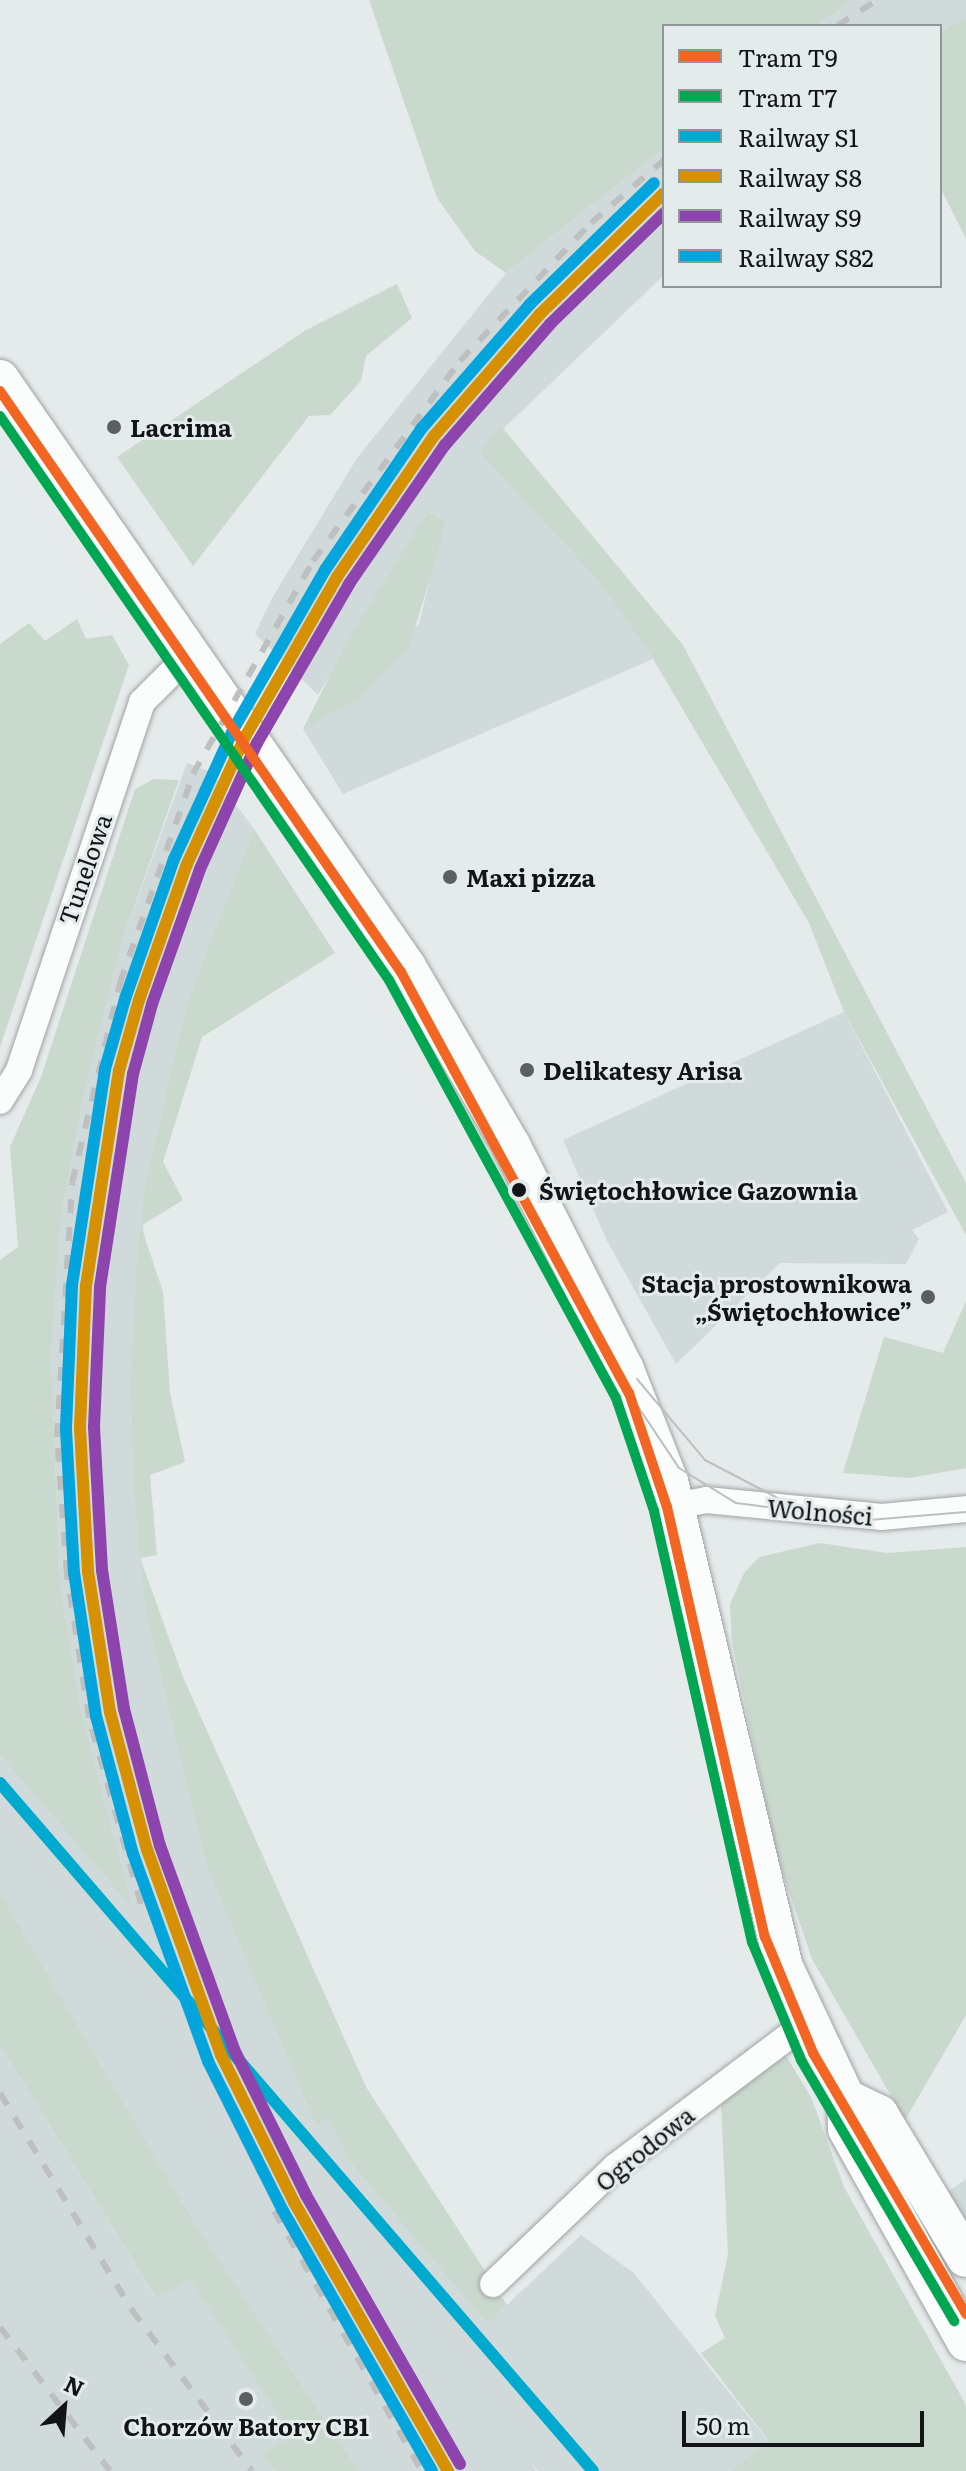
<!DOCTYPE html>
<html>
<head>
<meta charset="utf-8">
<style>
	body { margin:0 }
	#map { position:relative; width:966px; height:2471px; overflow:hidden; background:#e5eaea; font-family:Literata,serif }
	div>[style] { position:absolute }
	.built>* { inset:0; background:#d0dadb }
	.green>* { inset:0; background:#cad9ce }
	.roads { filter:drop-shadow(0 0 2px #a0a3a3) drop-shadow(0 0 2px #a0a3a3) }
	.street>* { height:26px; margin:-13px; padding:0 13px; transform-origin:13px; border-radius:13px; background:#fbfcfc }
	.secondary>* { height:38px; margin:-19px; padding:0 19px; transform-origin:19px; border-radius:19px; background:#fbfcfc }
	.tram>* { height:2px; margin:-1px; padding:0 1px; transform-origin:1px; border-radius:1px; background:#bebfbf }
	.rail>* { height:6px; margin-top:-3px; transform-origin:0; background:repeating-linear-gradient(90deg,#bebfbf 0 14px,transparent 0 28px) }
	.rail-1>* { height:12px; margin:-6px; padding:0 6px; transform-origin:6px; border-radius:6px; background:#00a9ce }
	.rail-2>* { height:12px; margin:-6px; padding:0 6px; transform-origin:6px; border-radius:6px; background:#d59003 }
	.rail-3>* { height:12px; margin:-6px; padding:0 6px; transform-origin:6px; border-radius:6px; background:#8e44ad }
	.rail-4>* { height:12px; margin:-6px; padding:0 6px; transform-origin:6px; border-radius:6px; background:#03a5dc }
	.tram-1>* { height:10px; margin:-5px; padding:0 5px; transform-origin:5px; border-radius:5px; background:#f26522 }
	.tram-2>* { height:10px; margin:-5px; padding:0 5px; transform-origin:5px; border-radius:5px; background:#00a651 }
	.dots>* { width:22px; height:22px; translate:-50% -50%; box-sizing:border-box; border:4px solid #e4ebeb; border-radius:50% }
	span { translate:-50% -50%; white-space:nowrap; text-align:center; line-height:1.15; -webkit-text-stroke:6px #e4ebeb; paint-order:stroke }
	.poi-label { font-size:24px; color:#121415; font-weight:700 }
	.left { translate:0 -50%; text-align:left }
	.right { translate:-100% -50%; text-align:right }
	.street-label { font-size:24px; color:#121415 }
	.stop-label { font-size:24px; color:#121415; font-weight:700 }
	.legend { position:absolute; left:662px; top:24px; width:280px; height:264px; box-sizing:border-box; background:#e4ebeb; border:2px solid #909595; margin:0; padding:10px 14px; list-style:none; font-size:24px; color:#121415 }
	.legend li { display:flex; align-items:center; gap:16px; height:40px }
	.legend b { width:40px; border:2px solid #909595 }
	.north { position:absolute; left:24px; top:2367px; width:80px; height:80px; -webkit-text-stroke:6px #e4ebeb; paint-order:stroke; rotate:26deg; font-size:22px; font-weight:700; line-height:32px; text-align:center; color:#121415 }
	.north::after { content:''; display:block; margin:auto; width:28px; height:36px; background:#121415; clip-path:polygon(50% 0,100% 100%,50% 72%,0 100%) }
	.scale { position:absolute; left:682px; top:2411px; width:242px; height:36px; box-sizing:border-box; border:4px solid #121415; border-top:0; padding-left:10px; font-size:24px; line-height:28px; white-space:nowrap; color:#121415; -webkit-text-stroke:6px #e4ebeb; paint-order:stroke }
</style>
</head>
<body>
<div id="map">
	<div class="built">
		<div style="clip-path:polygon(853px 0,966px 0,966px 18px,940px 32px,940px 26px,816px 26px)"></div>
		<div style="clip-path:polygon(664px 148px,664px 275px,479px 452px,600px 583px,653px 659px,343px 794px,303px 729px,419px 624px,444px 520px,428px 512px,318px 695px,255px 634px,271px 600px,357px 458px,506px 273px)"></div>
		<div style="clip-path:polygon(187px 763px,211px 772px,254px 829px,187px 1002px,145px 1185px,134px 1493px,148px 1624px,207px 1868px,316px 2126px,328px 2117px,351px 2163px,488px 2323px,581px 2235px,634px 2273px,768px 2441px,731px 2471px,538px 2471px,530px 2462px,536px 2471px,359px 2471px,193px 2220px,0 1893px,0 1755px,131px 1905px,81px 1710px,60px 1582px,51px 1357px,61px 1217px,85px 1089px,122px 941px)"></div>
		<div style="clip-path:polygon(844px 1012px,948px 1212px,912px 1230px,919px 1239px,906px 1264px,780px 1263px,676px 1364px,607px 1241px,563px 1140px)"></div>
		<div style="clip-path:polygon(0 2045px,155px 2297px,190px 2278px,292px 2436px,263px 2453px,276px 2471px,0 2471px)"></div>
		<div style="clip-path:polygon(966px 2179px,966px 2240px,941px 2197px)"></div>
	</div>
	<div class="green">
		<div style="clip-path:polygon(369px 0,853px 0,816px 26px,664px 26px,664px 148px,506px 273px,475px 251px,437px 198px)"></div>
		<div style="clip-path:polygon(966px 18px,966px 239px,940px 187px,940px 32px)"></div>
		<div style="clip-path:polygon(397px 284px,412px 318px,366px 356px,361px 381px,330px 415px,309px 416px,193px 566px,117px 457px,306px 330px)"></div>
		<div style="clip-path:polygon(501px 426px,683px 645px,966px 1183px,966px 1235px,844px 1012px,809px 923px,653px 659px,600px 583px,479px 452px)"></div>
		<div style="clip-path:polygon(428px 512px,444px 520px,442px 539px,409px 647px,362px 696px,303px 729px,351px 634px)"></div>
		<div style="clip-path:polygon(77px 619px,86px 639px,112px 635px,129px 665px,0 1047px,0 644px,29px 623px,45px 641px)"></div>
		<div style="clip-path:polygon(154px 779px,179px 780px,122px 941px,85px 1089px,61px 1217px,51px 1357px,60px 1582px,81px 1710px,132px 1907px,0 1755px,0 1260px,18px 1247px,10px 1147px,41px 1077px,135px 789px)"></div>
		<div style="clip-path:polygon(254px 829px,335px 953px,202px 1037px,163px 1162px,183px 1200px,141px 1226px,163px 1292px,170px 1393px,185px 1462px,150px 1475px,157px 1555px,140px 1558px,183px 1677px,366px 2087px,507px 2305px,488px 2324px,351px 2163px,328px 2118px,316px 2126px,207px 1868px,148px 1624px,140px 1558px,134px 1493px,131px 1385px,136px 1274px,145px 1185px,187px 1002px)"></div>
		<div style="clip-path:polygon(966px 1301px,966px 1468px,910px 1478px,843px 1473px,884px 1337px,943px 1353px)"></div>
		<div style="clip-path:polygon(820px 1543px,887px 1553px,966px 1547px,966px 2015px,905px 2120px,812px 1959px,777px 1856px,732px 1643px,730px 1604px,744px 1573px,759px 1557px)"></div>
		<div style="clip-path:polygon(0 1893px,193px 2220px,359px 2471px,276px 2471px,262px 2453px,292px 2436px,190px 2279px,156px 2298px,0 2045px)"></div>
		<div style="clip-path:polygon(786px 2056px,811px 2097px,844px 2187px,966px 2405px,966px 2471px,731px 2471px,768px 2440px,701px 2353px,725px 2338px,715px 2316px,728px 2254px,721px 2104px)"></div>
	</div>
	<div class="roads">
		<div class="street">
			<div style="left:0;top:1101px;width:36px;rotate:-58deg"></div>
			<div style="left:19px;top:1070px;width:388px;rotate:-71.5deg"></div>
			<div style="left:142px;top:702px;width:69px;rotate:-45deg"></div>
			<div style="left:675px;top:1506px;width:32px;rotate:-11deg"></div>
			<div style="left:706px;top:1500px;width:177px;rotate:5.5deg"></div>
			<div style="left:882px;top:1517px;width:84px;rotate:-5.4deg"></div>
			<div style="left:493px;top:2284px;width:169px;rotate:-43.8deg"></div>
			<div style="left:615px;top:2167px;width:238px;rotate:-37deg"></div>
		</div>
		<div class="secondary">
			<div style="left:0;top:379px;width:715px;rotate:55.31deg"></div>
			<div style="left:407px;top:967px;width:206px;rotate:59.7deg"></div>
			<div style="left:511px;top:1145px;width:252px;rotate:63.1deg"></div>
			<div style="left:625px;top:1370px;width:119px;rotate:68.4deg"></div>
			<div style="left:669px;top:1481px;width:499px;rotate:76.7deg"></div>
			<div style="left:784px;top:1967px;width:145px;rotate:64.7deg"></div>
			<div style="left:846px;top:2098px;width:31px;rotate:88deg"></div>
			<div style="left:847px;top:2129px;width:244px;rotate:60.8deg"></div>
			<div style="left:846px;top:2098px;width:37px;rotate:26deg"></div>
			<div style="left:879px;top:2114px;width:168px;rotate:58.9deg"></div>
		</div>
	</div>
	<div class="tram">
		<div style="left:637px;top:1379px;width:106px;rotate:50deg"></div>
		<div style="left:705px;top:1460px;width:102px;rotate:27.6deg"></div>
		<div style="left:629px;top:1393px;width:90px;rotate:56.3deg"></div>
		<div style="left:679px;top:1468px;width:67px;rotate:31.6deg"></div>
		<div style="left:736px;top:1503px;width:134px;rotate:7.3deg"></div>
		<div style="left:869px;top:1520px;width:97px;rotate:-4.7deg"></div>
	</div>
	<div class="rail">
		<div style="left:837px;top:26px;width:48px;rotate:-33deg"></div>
		<div style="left:141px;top:1904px;width:193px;rotate:-105.6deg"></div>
		<div style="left:89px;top:1718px;width:146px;rotate:-98.7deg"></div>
		<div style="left:67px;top:1574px;width:137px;rotate:-94.2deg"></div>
		<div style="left:57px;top:1437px;width:254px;rotate:-86.6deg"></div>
		<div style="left:72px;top:1183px;width:206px;rotate:-76.5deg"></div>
		<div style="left:120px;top:983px;width:221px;rotate:-70.7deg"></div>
		<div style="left:193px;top:774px;width:244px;rotate:-60.6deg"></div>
		<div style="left:313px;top:561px;width:248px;rotate:-53.7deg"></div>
		<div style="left:460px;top:361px;width:190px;rotate:-46.5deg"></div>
		<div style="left:591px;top:223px;width:96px;rotate:-40.8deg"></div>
		<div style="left:0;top:2093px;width:254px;rotate:58.7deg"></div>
		<div style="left:132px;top:2310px;width:201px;rotate:53.3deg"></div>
		<div style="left:274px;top:2211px;width:299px;rotate:60.4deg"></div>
		<div style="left:0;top:2327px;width:181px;rotate:52.6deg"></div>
	</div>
	<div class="rail-1">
		<div style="left:0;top:1783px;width:908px;rotate:49.24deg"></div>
	</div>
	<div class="rail-2">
		<div style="left:448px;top:2471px;width:310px;rotate:-119.8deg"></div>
		<div style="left:294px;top:2202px;width:164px;rotate:-116.4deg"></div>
		<div style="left:221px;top:2055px;width:218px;rotate:-109.8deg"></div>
		<div style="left:147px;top:1850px;width:143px;rotate:-105deg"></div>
		<div style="left:110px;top:1712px;width:143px;rotate:-98.9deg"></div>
		<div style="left:88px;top:1571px;width:144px;rotate:-93.2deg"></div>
		<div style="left:80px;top:1427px;width:141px;rotate:-87.6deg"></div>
		<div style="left:86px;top:1286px;width:218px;rotate:-81.3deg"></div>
		<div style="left:119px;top:1071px;width:74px;rotate:-74.3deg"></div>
		<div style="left:139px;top:1000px;width:144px;rotate:-70.6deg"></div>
		<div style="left:187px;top:864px;width:140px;rotate:-65.5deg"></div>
		<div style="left:245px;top:737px;width:185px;rotate:-60.1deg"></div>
		<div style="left:337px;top:577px;width:171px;rotate:-55.5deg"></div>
		<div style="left:434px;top:436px;width:162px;rotate:-49deg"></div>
		<div style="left:540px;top:314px;width:173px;rotate:-44.3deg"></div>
	</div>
	<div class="rail-3">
		<div style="left:460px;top:2464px;width:310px;rotate:-119.8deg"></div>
		<div style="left:306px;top:2195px;width:163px;rotate:-116.3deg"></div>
		<div style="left:234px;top:2049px;width:216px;rotate:-110deg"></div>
		<div style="left:160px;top:1846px;width:142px;rotate:-104.7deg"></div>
		<div style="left:124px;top:1709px;width:141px;rotate:-99deg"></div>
		<div style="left:102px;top:1570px;width:143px;rotate:-93.2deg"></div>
		<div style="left:94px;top:1427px;width:140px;rotate:-87.5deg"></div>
		<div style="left:100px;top:1287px;width:216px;rotate:-81.2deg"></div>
		<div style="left:133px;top:1074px;width:73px;rotate:-74.8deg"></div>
		<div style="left:152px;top:1004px;width:143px;rotate:-70.4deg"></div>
		<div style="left:200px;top:869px;width:138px;rotate:-65.7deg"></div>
		<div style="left:257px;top:743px;width:184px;rotate:-59.9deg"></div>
		<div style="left:349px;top:584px;width:169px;rotate:-55.4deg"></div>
		<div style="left:445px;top:445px;width:160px;rotate:-49deg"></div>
		<div style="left:550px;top:324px;width:159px;rotate:-44.2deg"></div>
	</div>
	<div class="rail-4">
		<div style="left:432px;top:2471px;width:302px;rotate:-119.8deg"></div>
		<div style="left:282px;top:2209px;width:165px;rotate:-116.6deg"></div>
		<div style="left:208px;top:2061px;width:220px;rotate:-109.9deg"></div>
		<div style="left:133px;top:1854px;width:143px;rotate:-105deg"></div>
		<div style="left:96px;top:1716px;width:145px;rotate:-98.7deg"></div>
		<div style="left:74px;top:1573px;width:145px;rotate:-93.2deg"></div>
		<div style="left:66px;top:1428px;width:143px;rotate:-87.6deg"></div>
		<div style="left:72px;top:1285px;width:219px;rotate:-81.3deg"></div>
		<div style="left:105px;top:1069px;width:76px;rotate:-74deg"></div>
		<div style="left:126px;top:996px;width:145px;rotate:-70.7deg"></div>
		<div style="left:174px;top:859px;width:142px;rotate:-65.4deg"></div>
		<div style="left:233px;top:730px;width:185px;rotate:-60.1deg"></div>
		<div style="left:325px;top:570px;width:172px;rotate:-55.7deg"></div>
		<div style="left:422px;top:428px;width:164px;rotate:-48.9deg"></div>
		<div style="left:530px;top:304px;width:173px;rotate:-44.3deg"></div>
	</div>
	<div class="tram-1">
		<div style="left:0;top:391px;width:706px;rotate:55.39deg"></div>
		<div style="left:401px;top:972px;width:479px;rotate:61.6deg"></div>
		<div style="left:629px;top:1393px;width:120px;rotate:71.6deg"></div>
		<div style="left:667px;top:1507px;width:441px;rotate:77.2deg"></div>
		<div style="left:765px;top:1937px;width:126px;rotate:67.5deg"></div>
		<div style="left:813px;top:2053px;width:303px;rotate:59.6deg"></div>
	</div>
	<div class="tram-2">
		<div style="left:0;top:416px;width:685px;rotate:55.41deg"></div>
		<div style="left:389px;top:980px;width:476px;rotate:61.5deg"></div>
		<div style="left:616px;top:1398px;width:119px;rotate:71.4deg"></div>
		<div style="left:654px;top:1511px;width:442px;rotate:77.2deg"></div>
		<div style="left:752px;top:1942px;width:128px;rotate:67.4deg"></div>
		<div style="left:801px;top:2060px;width:303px;rotate:59.6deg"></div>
	</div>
	<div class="dots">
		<div style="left:114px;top:427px;background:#5c5f60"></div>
		<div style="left:450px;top:877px;background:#5c5f60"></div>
		<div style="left:527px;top:1070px;background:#5c5f60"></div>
		<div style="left:519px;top:1190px;background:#121415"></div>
		<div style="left:928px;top:1297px;background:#5c5f60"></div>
		<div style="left:246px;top:2399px;background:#5c5f60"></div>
	</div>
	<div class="poi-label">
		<span class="left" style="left:130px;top:427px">Lacrima</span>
		<span class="left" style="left:466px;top:877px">Maxi pizza</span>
		<span class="left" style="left:543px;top:1070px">Delikatesy Arisa</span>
		<span class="right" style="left:912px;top:1297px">Stacja prostownikowa<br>„Świętochłowice”</span>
		<span style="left:246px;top:2426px">Chorzów Batory CB1</span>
	</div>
	<div class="street-label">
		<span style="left:84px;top:869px;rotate:-71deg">Tunelowa</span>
		<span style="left:820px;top:1511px;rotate:5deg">Wolności</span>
		<span style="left:644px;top:2148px;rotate:-39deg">Ogrodowa</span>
	</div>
	<div class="stop-label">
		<span class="left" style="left:539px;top:1190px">Świętochłowice Gazownia</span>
	</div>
	<ul class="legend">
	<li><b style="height:10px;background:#f26522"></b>Tram T9</li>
	<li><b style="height:10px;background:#00a651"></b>Tram T7</li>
	<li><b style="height:10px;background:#00a9ce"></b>Railway S1</li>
	<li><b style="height:10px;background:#d59003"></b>Railway S8</li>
	<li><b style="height:10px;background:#8e44ad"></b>Railway S9</li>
	<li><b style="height:10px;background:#03a5dc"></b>Railway S82</li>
	</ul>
	<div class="north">N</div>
	<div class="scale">50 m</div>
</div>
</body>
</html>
